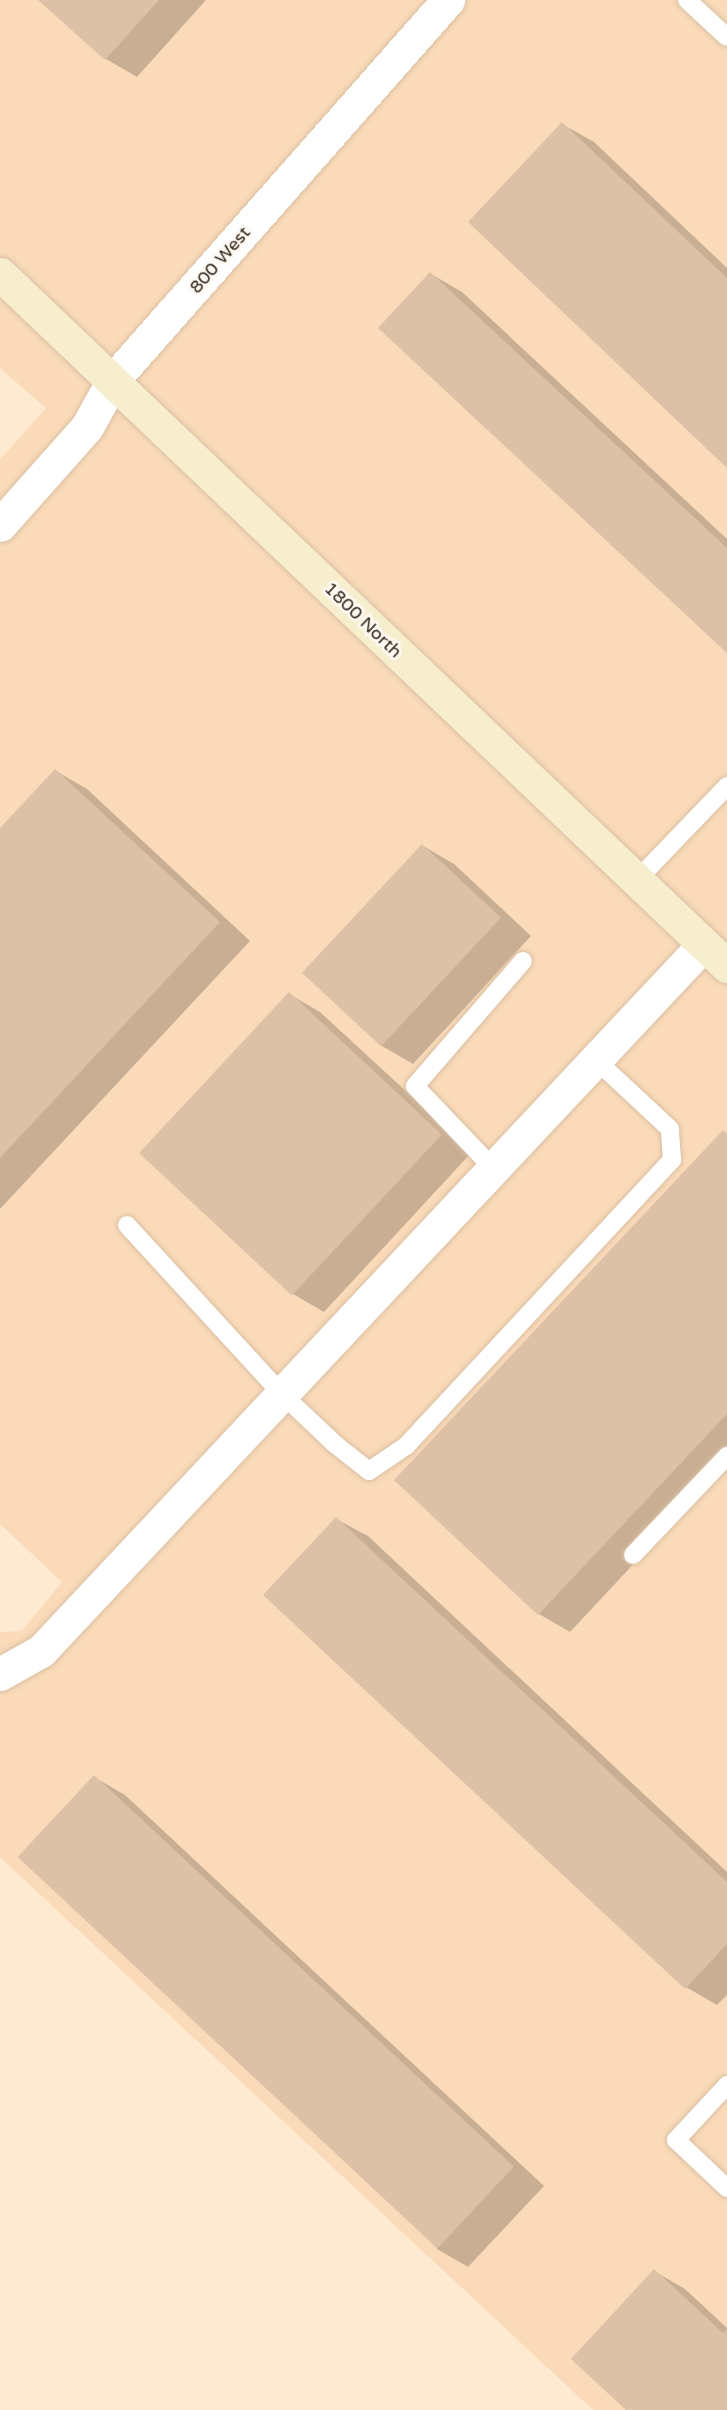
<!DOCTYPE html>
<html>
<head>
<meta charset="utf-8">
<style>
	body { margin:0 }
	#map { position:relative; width:727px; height:2410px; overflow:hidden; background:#fee9d1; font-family:"Varela Round",sans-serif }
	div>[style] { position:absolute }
	.built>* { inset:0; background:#fadab8 }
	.shadow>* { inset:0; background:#0003 }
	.building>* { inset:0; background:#ddc1a7; transform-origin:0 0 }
	.roads { filter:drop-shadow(0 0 2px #d9bfa3) drop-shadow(0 0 2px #d9bfa3) }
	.lane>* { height:18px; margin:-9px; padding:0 9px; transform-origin:9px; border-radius:9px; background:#fff }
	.street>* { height:33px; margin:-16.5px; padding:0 16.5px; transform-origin:16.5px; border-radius:16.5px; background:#fff }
	.secondary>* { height:33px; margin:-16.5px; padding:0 16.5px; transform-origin:16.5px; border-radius:16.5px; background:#f7eece }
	span { translate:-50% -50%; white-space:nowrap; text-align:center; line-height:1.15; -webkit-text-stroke:6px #fef9f3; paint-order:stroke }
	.street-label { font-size:18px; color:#30261b }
</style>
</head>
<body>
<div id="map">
	<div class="built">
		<div style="clip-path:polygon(0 0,727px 0,727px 2410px,593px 2410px,0 1857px,0 1632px,22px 1631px,62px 1582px,0 1524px,0 460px,46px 408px,0 368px)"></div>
	</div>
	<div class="shadow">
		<div style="clip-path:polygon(40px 0,206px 0,137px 77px,106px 59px)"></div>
		<div style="clip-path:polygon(562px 124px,594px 142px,727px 268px,727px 466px)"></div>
		<div style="clip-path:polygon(431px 274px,462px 292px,727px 539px,727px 651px)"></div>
		<div style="clip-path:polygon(56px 771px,87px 789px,250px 941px,0 1209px,0 831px)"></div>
		<div style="clip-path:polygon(423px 846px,454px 864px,531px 936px,413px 1064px,382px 1046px,305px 974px)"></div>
		<div style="clip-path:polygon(289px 994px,320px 1012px,472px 1152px,324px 1312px,293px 1294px)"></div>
		<div style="clip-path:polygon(723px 1131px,727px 1134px,727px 1464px,570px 1632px,539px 1614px)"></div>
		<div style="clip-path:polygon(336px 1519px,368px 1536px,727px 1872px,727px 1995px,717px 2005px,686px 1987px)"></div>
		<div style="clip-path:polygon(94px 1777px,125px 1795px,544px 2186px,468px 2267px,437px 2249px)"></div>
		<div style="clip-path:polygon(654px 2271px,685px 2289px,727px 2328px,727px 2410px,628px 2410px)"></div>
	</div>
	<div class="building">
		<div style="clip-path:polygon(38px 0,159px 0,105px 60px)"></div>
		<div style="clip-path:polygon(562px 122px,727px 278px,727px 468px,468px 222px)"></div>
		<div style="clip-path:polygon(430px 272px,727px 548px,727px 653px,378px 328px)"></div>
		<div style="clip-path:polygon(55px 769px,220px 922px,0 1158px,0 828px)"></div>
		<div style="left:422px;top:844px;width:108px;height:176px;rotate:43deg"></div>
		<div style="left:289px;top:992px;width:209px;height:220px;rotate:43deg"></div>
		<div style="clip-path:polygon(723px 1130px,727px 1134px,727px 1414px,538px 1615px,394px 1480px)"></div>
		<div style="clip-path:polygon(336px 1517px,727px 1882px,727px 1944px,685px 1989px,263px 1595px)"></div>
		<div style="left:94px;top:1775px;width:574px;height:112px;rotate:43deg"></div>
		<div style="clip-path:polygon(654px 2269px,723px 2333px,727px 2329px,727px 2410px,626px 2410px,571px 2359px)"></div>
	</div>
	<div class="roads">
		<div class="lane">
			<div style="left:687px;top:0;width:54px;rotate:42.8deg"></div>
			<div style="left:636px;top:881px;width:132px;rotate:-46.2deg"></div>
			<div style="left:493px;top:1168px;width:113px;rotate:-133.6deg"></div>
			<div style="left:415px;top:1086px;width:165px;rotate:-49.2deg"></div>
			<div style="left:127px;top:1225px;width:229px;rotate:47.5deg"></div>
			<div style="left:282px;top:1394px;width:74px;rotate:43.4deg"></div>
			<div style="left:336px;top:1445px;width:42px;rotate:38.2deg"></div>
			<div style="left:369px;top:1471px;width:45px;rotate:-34deg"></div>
			<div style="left:406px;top:1446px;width:391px;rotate:-47.1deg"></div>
			<div style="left:672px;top:1160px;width:31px;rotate:-94deg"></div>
			<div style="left:670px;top:1129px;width:101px;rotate:-137deg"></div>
			<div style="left:633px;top:1555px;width:137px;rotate:-46.5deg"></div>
			<div style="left:727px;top:2085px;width:75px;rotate:132.8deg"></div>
			<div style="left:676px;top:2140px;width:70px;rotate:43.3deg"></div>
		</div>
		<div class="street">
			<div style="left:0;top:525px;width:131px;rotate:-48.4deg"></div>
			<div style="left:87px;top:427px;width:54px;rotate:-61deg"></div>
			<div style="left:113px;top:380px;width:507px;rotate:-48.6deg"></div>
			<div style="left:0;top:1674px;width:47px;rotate:-29.3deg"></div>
			<div style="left:41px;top:1651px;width:969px;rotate:-46.84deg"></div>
		</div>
		<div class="secondary">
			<div style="left:0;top:274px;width:1004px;rotate:43.59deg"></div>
		</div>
	</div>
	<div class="street-label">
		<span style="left:220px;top:260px;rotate:-49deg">800 West</span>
		<span style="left:363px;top:620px;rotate:44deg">1800 North</span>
	</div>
</div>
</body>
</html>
